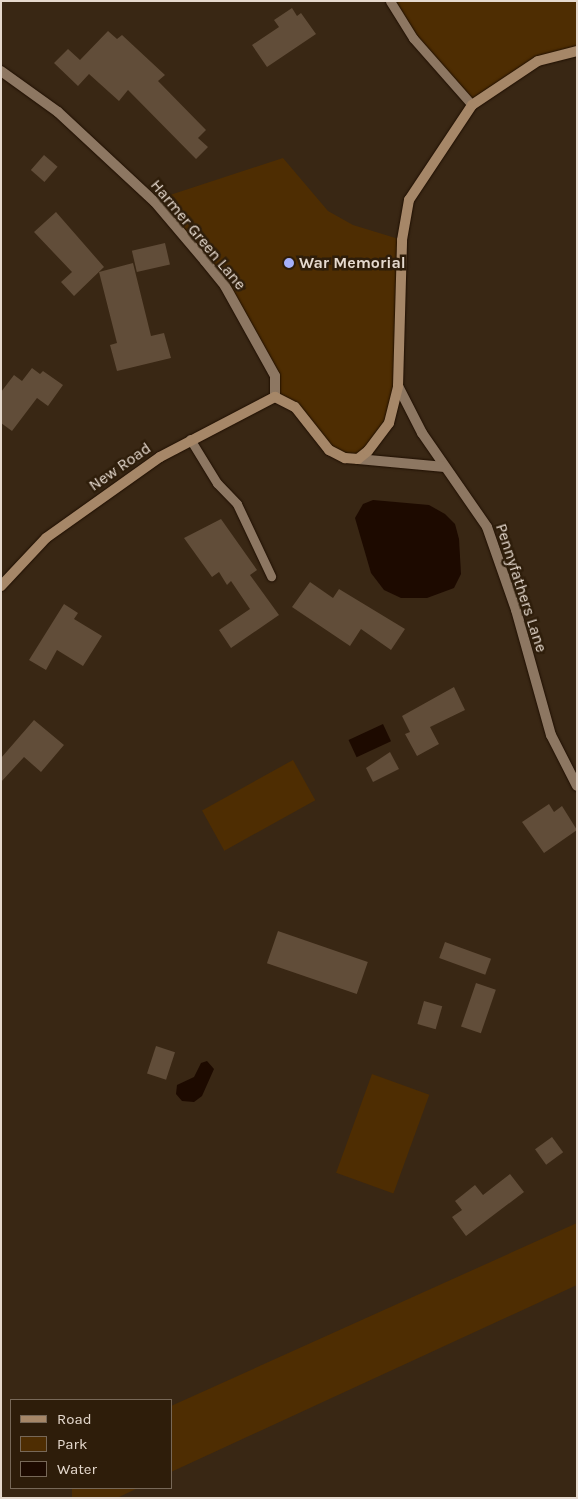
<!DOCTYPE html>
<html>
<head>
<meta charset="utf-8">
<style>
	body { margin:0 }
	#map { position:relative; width:578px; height:1499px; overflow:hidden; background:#392714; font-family:Karla,sans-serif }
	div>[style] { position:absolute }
	.green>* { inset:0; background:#4e2d02; transform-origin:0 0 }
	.water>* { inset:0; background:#1d0a00; transform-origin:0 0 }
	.building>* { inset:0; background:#614d39; transform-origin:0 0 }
	.roads { filter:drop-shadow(0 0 1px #1f0f00) drop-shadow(0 0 1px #1f0f00) }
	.lane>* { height:9px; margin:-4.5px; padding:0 4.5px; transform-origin:4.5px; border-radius:4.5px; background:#8d7762 }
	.street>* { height:10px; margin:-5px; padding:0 5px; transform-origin:5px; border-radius:5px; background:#8d7762 }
	.secondary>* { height:10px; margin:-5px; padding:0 5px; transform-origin:5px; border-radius:5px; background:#a68768 }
	.dots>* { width:14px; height:14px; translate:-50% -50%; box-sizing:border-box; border:2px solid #2e1d0a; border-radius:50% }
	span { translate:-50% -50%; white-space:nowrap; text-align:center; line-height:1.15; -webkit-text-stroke:5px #2e1d0a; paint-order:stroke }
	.street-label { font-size:16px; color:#e5d9ce }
	.poi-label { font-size:16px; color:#e5d9ce; font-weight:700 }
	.left { translate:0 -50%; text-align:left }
	.frame { position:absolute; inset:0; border:2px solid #e5d9ce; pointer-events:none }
	.legend { position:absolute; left:10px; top:1399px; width:162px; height:90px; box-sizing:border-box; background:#2e1d0a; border:1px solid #776858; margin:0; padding:6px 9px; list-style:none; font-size:15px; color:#e5d9ce }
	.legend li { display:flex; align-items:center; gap:10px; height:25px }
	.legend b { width:25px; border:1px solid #776858 }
</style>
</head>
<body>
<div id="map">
	<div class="green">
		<div style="clip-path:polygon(396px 1px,577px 1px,577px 51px,538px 61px,472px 105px,413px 38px)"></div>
		<div style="clip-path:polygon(283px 158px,328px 211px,353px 225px,402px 240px,398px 386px,389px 423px,358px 459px,329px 450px,295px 407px,275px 397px,275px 376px,225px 286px,158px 205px,170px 195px)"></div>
		<div style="left:293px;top:760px;width:46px;height:104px;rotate:61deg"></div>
		<div style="left:372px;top:1074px;width:61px;height:105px;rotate:20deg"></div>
		<div style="clip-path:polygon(577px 1223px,577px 1285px,171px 1472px,171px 1406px)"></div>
		<div style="clip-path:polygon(72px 1488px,138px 1488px,117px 1498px,72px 1498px)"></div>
	</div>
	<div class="water">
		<div style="clip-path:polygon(373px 500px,429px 505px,445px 514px,455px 524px,459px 539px,461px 574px,454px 588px,427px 598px,401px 598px,384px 590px,371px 573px,355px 518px,363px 504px)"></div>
		<div style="left:383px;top:724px;width:19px;height:38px;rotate:65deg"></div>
		<div style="clip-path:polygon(207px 1061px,214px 1069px,202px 1096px,194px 1102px,182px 1101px,176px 1094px,177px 1085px,194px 1077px,201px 1063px)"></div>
	</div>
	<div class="building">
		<div style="clip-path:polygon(292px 8px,297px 16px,301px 13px,316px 34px,267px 67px,252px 45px,279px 27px,274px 20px)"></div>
		<div style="clip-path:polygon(108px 31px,117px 39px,122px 35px,165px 75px,158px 81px,206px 130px,198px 138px,208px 147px,196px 159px,128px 90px,119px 101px,89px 74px,78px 86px,54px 63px,68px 49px,80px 60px)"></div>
		<div style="left:44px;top:155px;width:18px;height:20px;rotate:41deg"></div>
		<div style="clip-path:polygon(56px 212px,104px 267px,74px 296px,61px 282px,72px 272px,34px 232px)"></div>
		<div style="left:165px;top:243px;width:22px;height:34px;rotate:77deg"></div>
		<div style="clip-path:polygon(133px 263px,151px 336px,164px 333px,171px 358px,117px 371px,110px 345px,117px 343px,99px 272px)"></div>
		<div style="clip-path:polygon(32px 368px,40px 374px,43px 371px,63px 385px,48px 406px,37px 398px,12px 431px,1px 423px,1px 392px,14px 375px,22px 381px)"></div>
		<div style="clip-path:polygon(221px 519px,257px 570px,250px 575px,279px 615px,231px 648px,219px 630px,250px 609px,231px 581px,227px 585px,219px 572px,212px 577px,184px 538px)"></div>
		<div style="clip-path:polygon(310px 582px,333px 598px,339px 589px,405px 629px,391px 650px,361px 629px,350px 646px,292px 607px)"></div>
		<div style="clip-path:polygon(64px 604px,78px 613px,74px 619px,102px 636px,83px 666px,57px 650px,46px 670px,29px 660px)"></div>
		<div style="clip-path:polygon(454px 687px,465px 710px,430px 727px,439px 744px,417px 756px,405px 734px,410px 732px,402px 716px)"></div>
		<div style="clip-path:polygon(34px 720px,64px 745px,41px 772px,24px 757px,1px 782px,1px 758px)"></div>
		<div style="clip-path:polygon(390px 752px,399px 769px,373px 782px,366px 768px)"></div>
		<div style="clip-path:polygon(549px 804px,554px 812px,562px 806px,577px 830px,544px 853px,522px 822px)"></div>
		<div style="left:278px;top:931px;width:95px;height:34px;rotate:19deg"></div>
		<div style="left:445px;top:942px;width:49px;height:17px;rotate:20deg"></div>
		<div style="left:476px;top:983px;width:21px;height:46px;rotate:19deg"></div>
		<div style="left:424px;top:1001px;width:19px;height:24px;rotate:16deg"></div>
		<div style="left:156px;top:1046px;width:20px;height:29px;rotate:18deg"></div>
		<div style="left:552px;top:1137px;width:19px;height:21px;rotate:54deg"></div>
		<div style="clip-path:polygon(510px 1174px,524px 1192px,466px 1236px,452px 1217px,462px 1210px,455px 1201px,475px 1185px,483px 1195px)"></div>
	</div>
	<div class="roads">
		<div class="lane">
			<div style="left:390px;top:1px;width:44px;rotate:58.1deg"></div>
			<div style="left:413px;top:38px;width:89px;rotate:48.6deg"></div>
			<div style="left:190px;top:439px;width:52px;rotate:58.5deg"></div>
			<div style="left:217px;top:483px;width:29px;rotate:46deg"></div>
			<div style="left:237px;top:504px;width:80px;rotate:64.7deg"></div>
		</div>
		<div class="street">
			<div style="left:1px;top:71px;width:70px;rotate:35.7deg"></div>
			<div style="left:58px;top:112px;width:132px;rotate:42.9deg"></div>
			<div style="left:155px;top:202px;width:77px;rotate:49.7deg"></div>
			<div style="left:205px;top:261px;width:32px;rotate:51deg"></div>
			<div style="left:225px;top:286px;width:103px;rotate:60.9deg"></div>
			<div style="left:275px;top:376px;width:21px;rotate:90deg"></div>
			<div style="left:398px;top:386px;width:53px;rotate:62.9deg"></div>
			<div style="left:422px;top:433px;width:114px;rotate:55.3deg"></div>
			<div style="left:487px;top:527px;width:88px;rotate:70.7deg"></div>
			<div style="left:516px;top:610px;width:130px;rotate:74.4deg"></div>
			<div style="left:551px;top:735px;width:57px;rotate:63deg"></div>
			<div style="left:358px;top:459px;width:87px;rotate:5.3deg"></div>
		</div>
		<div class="secondary">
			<div style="left:1px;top:586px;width:66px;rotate:-46.8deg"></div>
			<div style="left:46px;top:538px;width:140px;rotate:-35.4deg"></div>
			<div style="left:160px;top:457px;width:130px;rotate:-27.6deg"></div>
			<div style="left:275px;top:397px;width:22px;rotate:27deg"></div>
			<div style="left:295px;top:407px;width:55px;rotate:51.7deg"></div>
			<div style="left:329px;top:450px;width:18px;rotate:27deg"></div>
			<div style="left:345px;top:458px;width:13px;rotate:4deg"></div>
			<div style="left:358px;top:459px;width:13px;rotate:-39deg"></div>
			<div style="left:368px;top:451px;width:35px;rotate:-53deg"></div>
			<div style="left:389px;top:423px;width:38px;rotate:-76deg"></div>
			<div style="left:398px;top:386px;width:146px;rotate:-88.4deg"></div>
			<div style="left:402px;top:240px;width:41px;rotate:-80.1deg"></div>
			<div style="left:409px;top:200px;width:114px;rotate:-56.4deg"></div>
			<div style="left:472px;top:105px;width:79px;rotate:-33.7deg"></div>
			<div style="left:538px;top:61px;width:40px;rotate:-14.4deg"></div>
		</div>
	</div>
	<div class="dots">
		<div style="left:289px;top:263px;background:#a5b1fc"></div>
	</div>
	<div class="street-label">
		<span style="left:198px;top:235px;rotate:50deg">Harmer Green Lane</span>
		<span style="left:120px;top:467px;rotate:-35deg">New Road</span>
		<span style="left:521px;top:588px;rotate:72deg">Pennyfathers Lane</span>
	</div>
	<div class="poi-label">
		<span class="left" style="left:299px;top:263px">War Memorial</span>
	</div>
	<div class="frame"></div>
	<ul class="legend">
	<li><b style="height:6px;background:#a68768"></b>Road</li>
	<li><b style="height:14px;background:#4e2d02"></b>Park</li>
	<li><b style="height:14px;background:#1d0a00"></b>Water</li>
	</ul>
</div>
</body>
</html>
